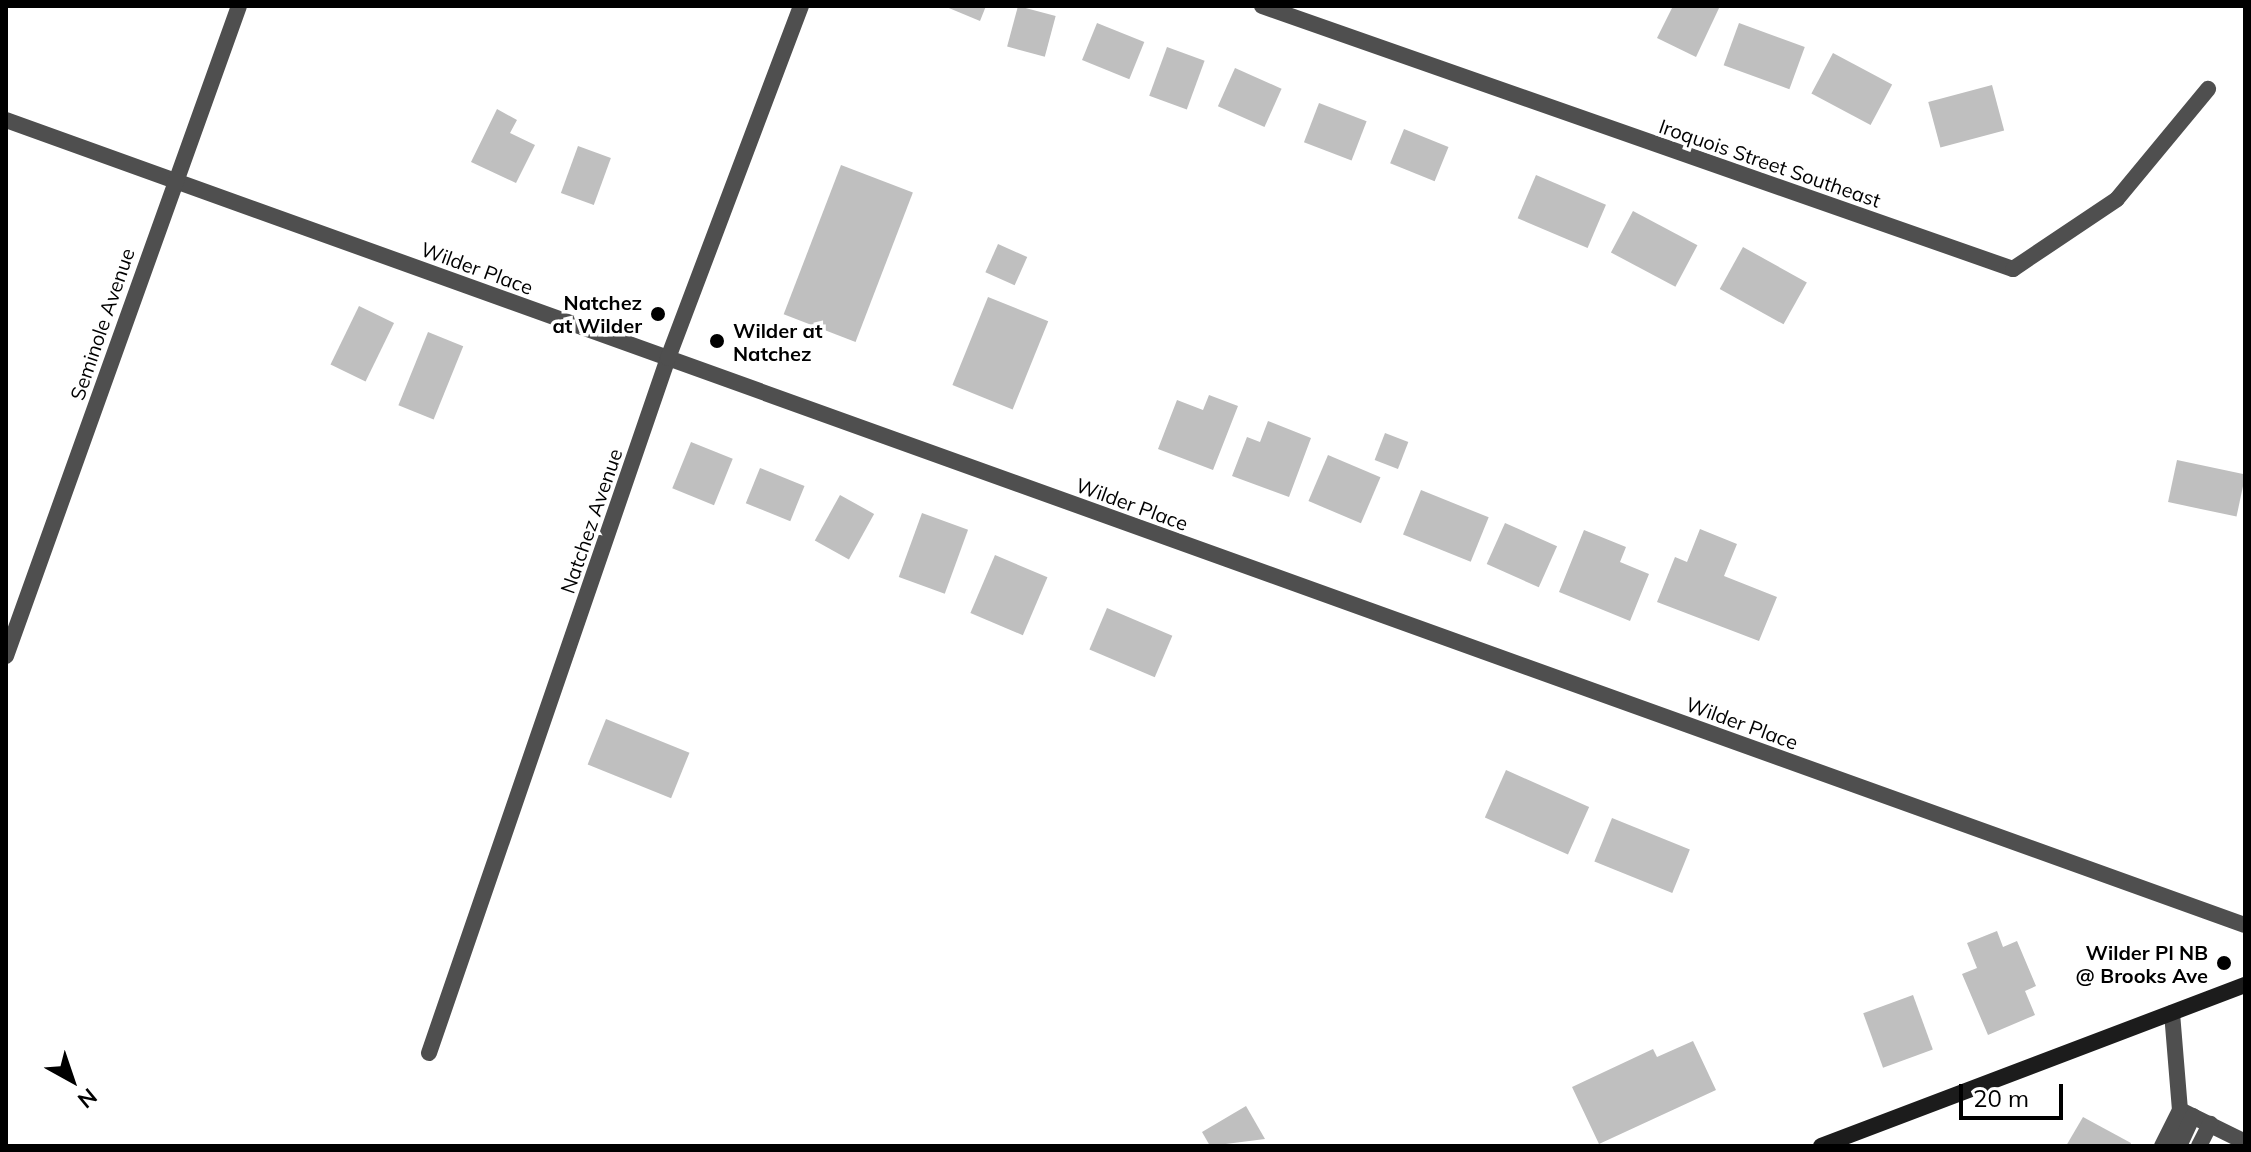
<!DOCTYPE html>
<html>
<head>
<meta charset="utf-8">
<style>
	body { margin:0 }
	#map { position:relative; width:2251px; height:1152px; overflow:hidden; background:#fff; font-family:Mulish,sans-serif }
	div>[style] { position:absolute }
	.building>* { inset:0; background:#bfbfbf; transform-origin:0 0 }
	.lane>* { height:16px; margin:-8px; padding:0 8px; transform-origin:8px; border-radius:8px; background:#4f4f4f }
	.street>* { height:16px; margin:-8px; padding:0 8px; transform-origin:8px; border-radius:8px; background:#4f4f4f }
	.secondary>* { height:16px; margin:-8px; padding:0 8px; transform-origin:8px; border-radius:8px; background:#1c1c1c }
	.dots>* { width:22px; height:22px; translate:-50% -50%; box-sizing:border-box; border:4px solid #fff; border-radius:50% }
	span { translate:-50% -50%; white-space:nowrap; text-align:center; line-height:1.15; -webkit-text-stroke:7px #fff; paint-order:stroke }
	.street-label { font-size:20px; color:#000 }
	.poi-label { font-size:20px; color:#000; font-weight:700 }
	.right { translate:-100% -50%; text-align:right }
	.left { translate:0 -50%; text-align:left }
	.frame { position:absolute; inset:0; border:8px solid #000; pointer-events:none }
	.north { position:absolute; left:32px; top:1040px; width:80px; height:80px; -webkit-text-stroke:6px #fff; paint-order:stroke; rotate:140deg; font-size:22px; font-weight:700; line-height:32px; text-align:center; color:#000 }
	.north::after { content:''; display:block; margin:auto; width:28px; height:36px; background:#000; clip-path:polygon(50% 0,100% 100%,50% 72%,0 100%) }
	.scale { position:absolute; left:1959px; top:1084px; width:104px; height:36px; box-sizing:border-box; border:4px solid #000; border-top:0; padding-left:10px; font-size:24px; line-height:28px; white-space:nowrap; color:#000; -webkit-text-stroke:6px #fff; paint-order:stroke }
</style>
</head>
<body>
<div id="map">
	<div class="building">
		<div style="clip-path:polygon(944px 6px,986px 6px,980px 21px)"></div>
		<div style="left:1018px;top:6px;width:39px;height:42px;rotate:15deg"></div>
		<div style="clip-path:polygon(1673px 6px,1720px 6px,1696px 57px,1657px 38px)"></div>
		<div style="left:1097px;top:23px;width:51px;height:40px;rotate:22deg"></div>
		<div style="left:1739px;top:23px;width:70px;height:45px;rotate:20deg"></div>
		<div style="left:1167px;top:47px;width:40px;height:52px;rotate:20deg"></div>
		<div style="left:1833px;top:53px;width:67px;height:46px;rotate:28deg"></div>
		<div style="left:1235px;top:68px;width:51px;height:42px;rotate:24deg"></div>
		<div style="left:1992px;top:85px;width:47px;height:66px;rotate:75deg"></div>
		<div style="left:1319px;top:103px;width:51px;height:42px;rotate:21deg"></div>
		<div style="clip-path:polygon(497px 109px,517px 120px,510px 133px,535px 145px,516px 183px,471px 162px)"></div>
		<div style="left:1404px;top:129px;width:48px;height:37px;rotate:22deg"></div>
		<div style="left:578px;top:146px;width:35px;height:50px;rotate:20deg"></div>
		<div style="left:841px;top:165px;width:77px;height:160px;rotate:21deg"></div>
		<div style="left:1536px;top:175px;width:76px;height:47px;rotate:23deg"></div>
		<div style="left:1633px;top:211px;width:73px;height:47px;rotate:28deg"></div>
		<div style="left:998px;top:244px;width:32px;height:31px;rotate:24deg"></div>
		<div style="left:1743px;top:247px;width:73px;height:48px;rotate:29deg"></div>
		<div style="left:988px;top:297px;width:65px;height:95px;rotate:22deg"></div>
		<div style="left:359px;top:306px;width:39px;height:65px;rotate:26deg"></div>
		<div style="left:428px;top:332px;width:38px;height:79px;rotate:22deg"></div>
		<div style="clip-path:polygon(1209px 395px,1238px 406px,1213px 470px,1158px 449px,1177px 400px,1203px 410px)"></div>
		<div style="clip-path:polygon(1268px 421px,1311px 438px,1289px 497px,1232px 476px,1247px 437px,1260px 442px)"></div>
		<div style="left:1385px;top:433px;width:25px;height:29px;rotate:21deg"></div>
		<div style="left:691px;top:442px;width:45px;height:50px;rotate:22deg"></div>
		<div style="left:1328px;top:455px;width:57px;height:50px;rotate:23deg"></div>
		<div style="left:2177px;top:460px;width:70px;height:43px;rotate:12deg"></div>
		<div style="left:760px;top:468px;width:48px;height:38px;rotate:22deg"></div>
		<div style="left:1421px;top:490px;width:73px;height:48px;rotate:22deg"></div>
		<div style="left:840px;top:495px;width:39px;height:52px;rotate:29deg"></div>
		<div style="left:922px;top:513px;width:49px;height:68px;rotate:20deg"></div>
		<div style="left:1505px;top:523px;width:57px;height:45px;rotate:24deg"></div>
		<div style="clip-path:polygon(1700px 529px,1737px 544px,1724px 576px,1777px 597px,1759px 641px,1657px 602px,1675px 557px,1687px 562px)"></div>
		<div style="clip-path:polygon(1584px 530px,1626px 547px,1620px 562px,1649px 574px,1630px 621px,1559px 592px)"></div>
		<div style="left:995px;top:555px;width:57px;height:63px;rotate:23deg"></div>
		<div style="left:1107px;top:608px;width:71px;height:45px;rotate:23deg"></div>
		<div style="left:606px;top:719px;width:90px;height:49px;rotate:22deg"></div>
		<div style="left:1506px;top:770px;width:91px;height:52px;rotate:24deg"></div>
		<div style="left:1612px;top:818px;width:84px;height:47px;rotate:22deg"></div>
		<div style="clip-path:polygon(1997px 931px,2003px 947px,2017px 941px,2036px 986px,2025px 991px,2035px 1015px,1988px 1035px,1962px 974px,1977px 968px,1967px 943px)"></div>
		<div style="left:1913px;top:995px;width:58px;height:53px;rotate:70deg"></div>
		<div style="clip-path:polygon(1693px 1041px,1716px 1090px,1599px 1144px,1572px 1087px,1653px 1049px,1657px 1057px)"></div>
		<div style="clip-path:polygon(1246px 1106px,1265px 1139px,1210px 1146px,1202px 1132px)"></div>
		<div style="clip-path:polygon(2083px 1117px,2131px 1143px,2130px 1146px,2066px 1146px)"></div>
	</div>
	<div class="lane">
		<div style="left:2172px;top:1013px;width:97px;rotate:85.3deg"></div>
		<div style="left:2180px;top:1110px;width:72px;rotate:26.2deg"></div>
		<div style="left:2162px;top:1146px;width:40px;rotate:-63.4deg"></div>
		<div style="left:2179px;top:1146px;width:33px;rotate:-65deg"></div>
		<div style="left:2199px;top:1146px;width:25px;rotate:-63deg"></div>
	</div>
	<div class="street">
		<div style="left:1262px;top:6px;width:796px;rotate:19.3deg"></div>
		<div style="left:2013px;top:269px;width:125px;rotate:-33.9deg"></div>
		<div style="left:2117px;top:199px;width:143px;rotate:-50.4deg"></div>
		<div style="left:6px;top:120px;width:2379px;rotate:19.78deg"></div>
		<div style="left:6px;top:656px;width:690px;rotate:-70.28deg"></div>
		<div style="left:429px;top:1053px;width:735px;rotate:-71.02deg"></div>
		<div style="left:668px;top:358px;width:376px;rotate:-69.3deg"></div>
	</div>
	<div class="secondary">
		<div style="left:1821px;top:1146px;width:454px;rotate:-20.8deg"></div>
	</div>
	<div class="dots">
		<div style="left:658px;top:314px;background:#000"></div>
		<div style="left:717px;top:341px;background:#000"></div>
		<div style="left:2224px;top:963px;background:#000"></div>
	</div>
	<div class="street-label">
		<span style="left:1770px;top:163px;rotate:19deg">Iroquois Street Southeast</span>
		<span style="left:477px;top:268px;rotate:20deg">Wilder Place</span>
		<span style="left:102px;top:324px;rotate:-71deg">Seminole Avenue</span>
		<span style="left:1132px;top:504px;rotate:20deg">Wilder Place</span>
		<span style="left:591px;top:521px;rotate:-71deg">Natchez Avenue</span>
		<span style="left:1742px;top:723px;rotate:20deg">Wilder Place</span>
	</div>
	<div class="poi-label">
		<span class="right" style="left:642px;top:314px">Natchez<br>at Wilder</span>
		<span class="left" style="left:733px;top:342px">Wilder at<br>Natchez</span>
		<span class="right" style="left:2208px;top:964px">Wilder Pl NB<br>@ Brooks Ave</span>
	</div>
	<div class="frame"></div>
	<div class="north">N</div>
	<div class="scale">20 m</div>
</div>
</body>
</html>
